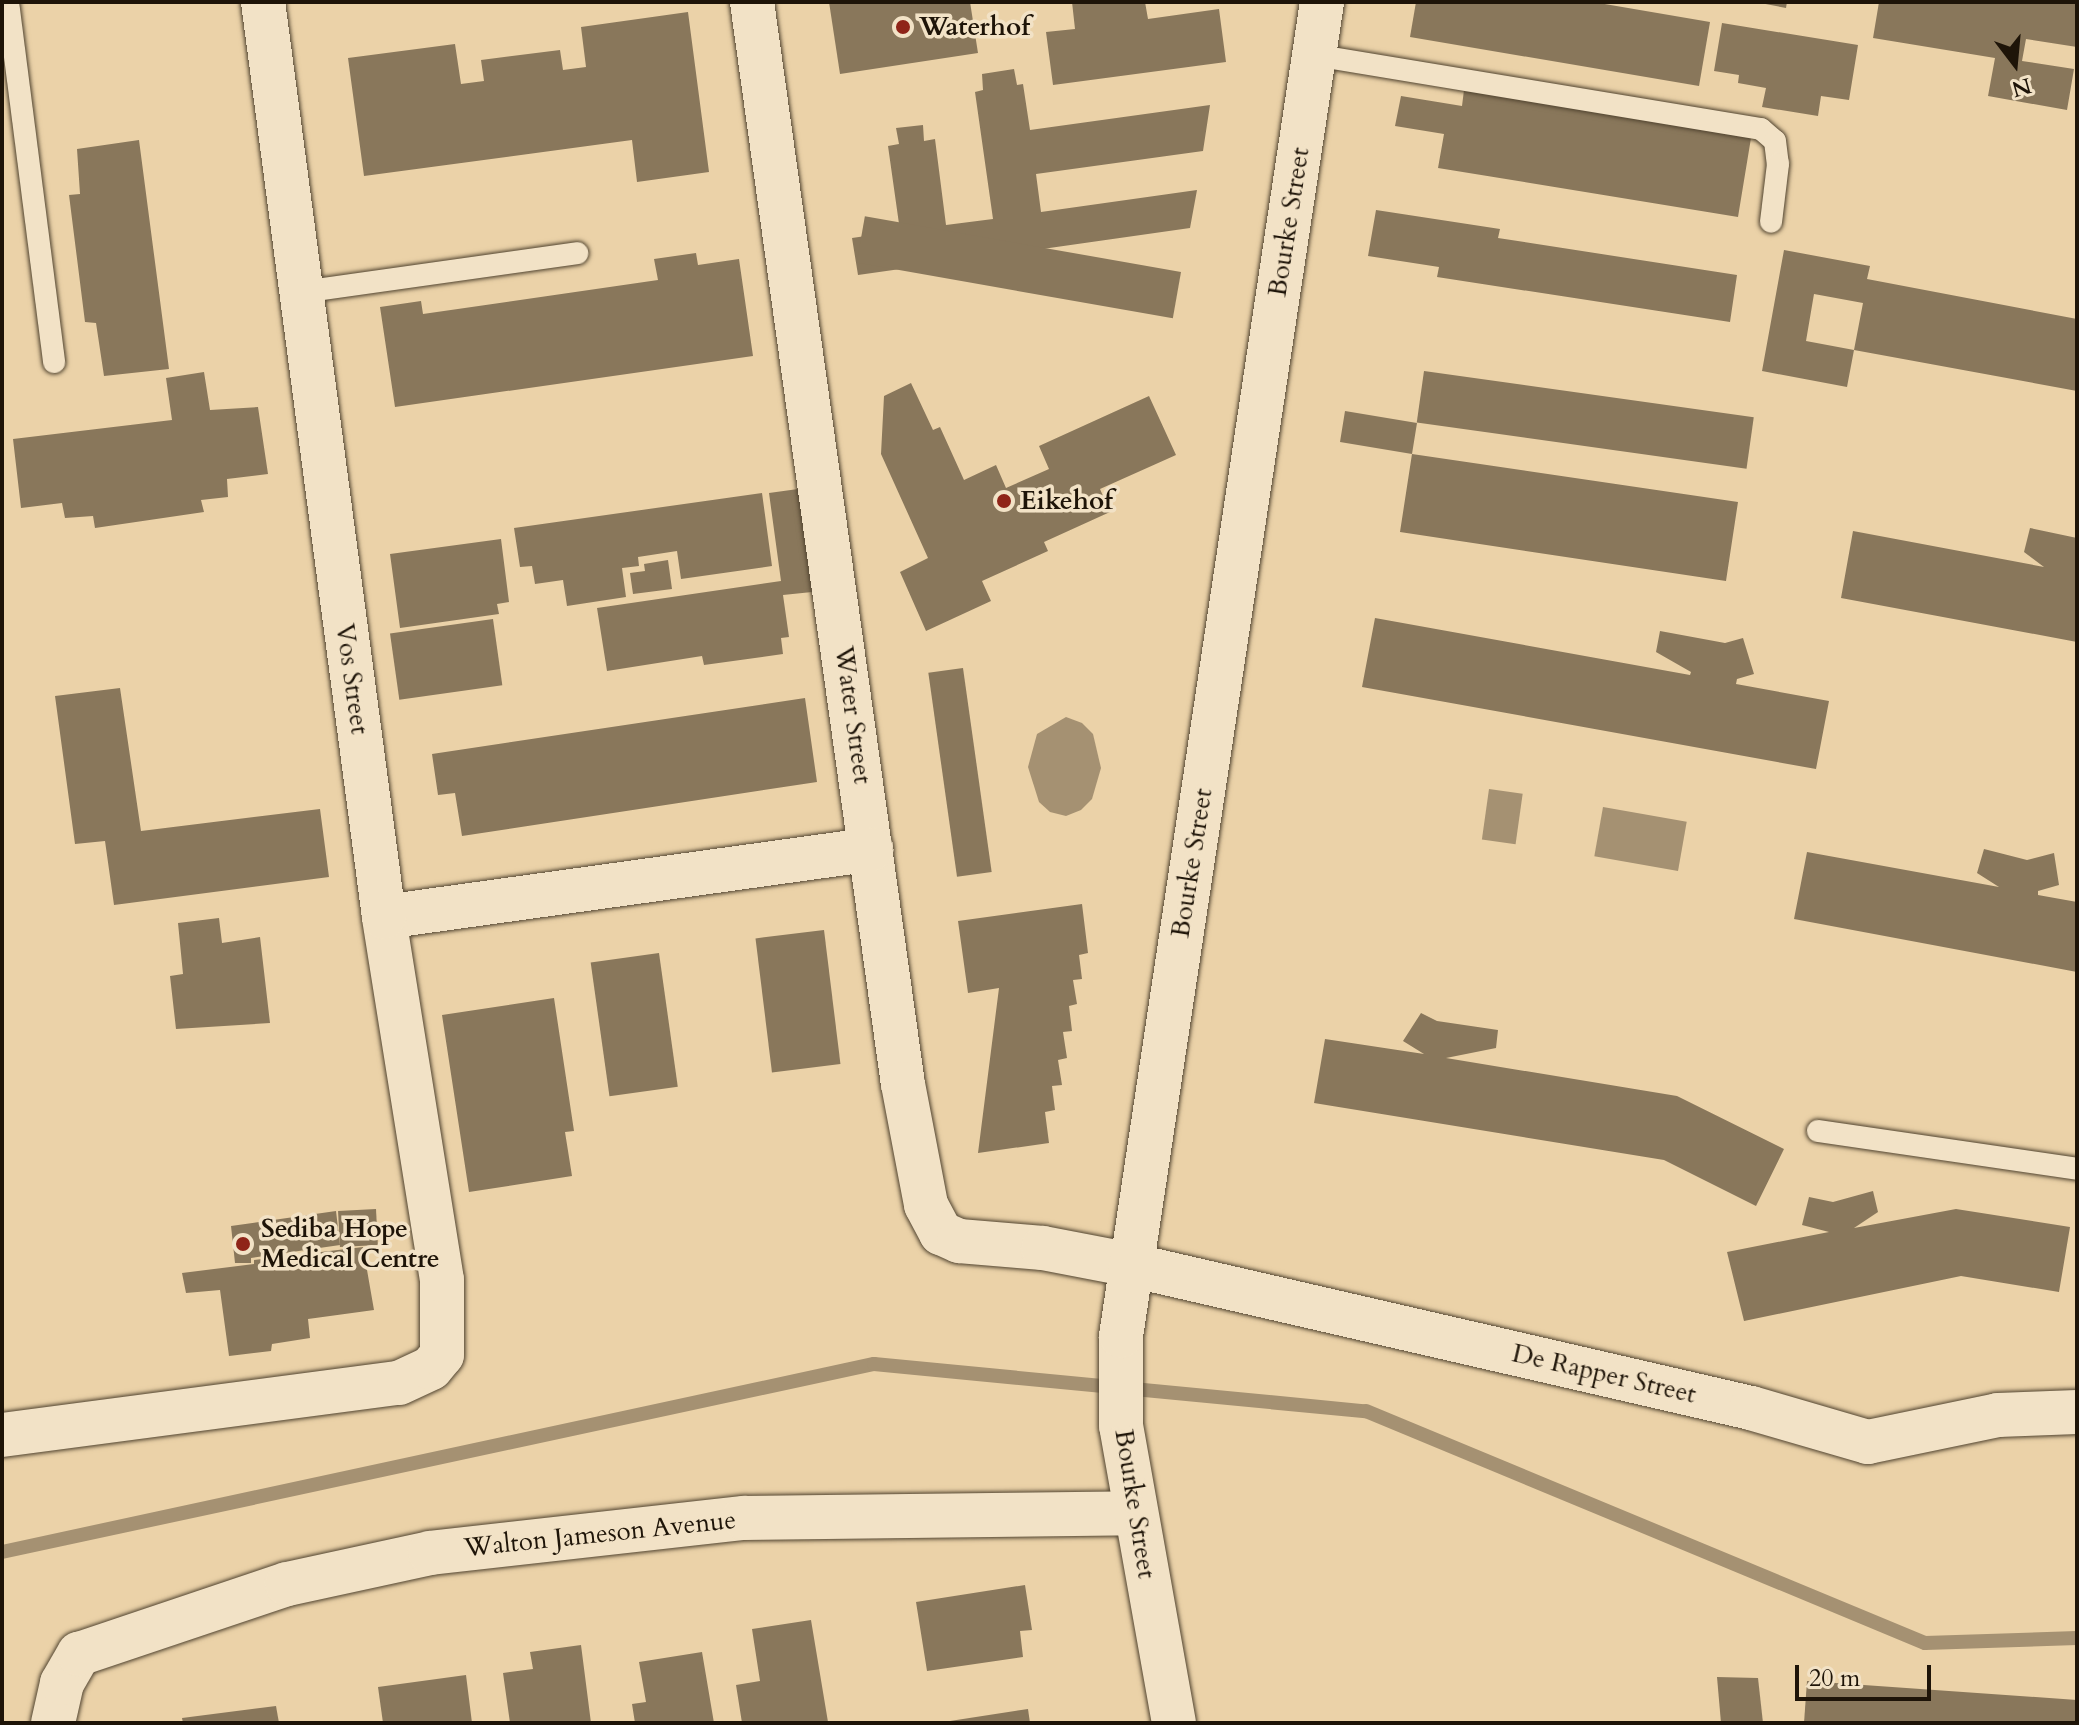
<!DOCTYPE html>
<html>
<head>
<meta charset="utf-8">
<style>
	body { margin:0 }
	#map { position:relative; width:2079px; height:1725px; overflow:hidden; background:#ebd2a8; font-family:Cardo,serif }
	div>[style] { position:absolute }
	.water>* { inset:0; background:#a59172; transform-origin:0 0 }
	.stream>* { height:14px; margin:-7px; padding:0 7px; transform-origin:7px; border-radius:7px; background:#a59172 }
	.building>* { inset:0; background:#89775b; transform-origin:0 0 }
	.roads { filter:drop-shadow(0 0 2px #514430) drop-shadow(0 0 2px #514430) }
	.lane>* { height:22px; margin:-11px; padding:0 11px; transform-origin:11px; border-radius:11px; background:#f2e2c6 }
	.street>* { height:44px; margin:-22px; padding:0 22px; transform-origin:22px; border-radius:22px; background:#f2e2c6 }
	.dots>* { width:22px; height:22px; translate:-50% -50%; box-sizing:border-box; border:4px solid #f2e2c6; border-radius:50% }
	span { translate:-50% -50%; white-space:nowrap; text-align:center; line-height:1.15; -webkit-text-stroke:7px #f2e2c6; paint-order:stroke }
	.poi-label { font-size:26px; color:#1e1408; font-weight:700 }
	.left { translate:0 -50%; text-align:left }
	.street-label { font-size:26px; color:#1e1408 }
	.frame { position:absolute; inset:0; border:4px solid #1e1408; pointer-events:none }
	.north { position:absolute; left:1975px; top:24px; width:80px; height:80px; -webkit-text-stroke:6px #f2e2c6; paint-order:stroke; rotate:164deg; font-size:22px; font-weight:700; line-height:32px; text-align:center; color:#1e1408 }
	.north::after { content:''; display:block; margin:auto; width:28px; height:36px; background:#1e1408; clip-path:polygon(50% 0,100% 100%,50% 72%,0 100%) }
	.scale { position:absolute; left:1795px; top:1665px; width:136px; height:36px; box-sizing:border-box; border:4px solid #1e1408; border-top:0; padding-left:10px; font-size:24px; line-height:28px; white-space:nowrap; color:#1e1408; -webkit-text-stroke:6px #f2e2c6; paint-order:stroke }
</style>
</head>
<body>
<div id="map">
	<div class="water">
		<div style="clip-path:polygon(1066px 717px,1082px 723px,1093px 734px,1101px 768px,1092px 799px,1081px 810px,1066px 816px,1050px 812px,1039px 802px,1028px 767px,1037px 734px)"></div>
		<div style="left:1489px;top:789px;width:34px;height:51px;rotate:8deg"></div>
		<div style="left:1603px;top:807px;width:85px;height:50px;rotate:10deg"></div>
	</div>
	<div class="stream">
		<div style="left:2px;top:1552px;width:892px;rotate:-12.17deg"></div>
		<div style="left:874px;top:1364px;width:494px;rotate:5.5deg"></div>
		<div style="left:1366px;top:1411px;width:605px;rotate:22.54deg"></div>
		<div style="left:1925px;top:1643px;width:152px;rotate:-1.9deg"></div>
	</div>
	<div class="building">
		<div style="clip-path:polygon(829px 2px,970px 2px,978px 53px,840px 74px)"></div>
		<div style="clip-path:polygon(1072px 2px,1145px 2px,1148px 19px,1219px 9px,1226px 62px,1053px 85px,1046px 32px,1075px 29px)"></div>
		<div style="clip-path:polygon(1416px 2px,1593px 2px,1710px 22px,1699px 86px,1410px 37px)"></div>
		<div style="clip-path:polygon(1755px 2px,1787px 2px,1786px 8px)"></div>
		<div style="clip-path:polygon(1879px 2px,2077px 2px,2077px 47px,2026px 39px,2022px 61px,2074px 69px,2067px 110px,1988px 96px,1995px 58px,1873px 38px)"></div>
		<div style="clip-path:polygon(688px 12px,709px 172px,637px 182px,632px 140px,364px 176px,348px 58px,455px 44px,461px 84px,484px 81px,481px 60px,560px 50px,563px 70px,586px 67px,581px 27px)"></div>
		<div style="clip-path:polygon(1722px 23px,1858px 45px,1849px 100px,1821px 96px,1818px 116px,1762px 107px,1766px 88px,1738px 83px,1739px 75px,1714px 71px)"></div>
		<div style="clip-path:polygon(1014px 69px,1017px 85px,1023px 84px,1030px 130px,1210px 105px,1203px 151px,1036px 174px,1041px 212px,1197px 190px,1190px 228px,858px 275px,852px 238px,900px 231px,888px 146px,899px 144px,896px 128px,923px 125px,924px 141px,935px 139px,946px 225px,993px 219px,975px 92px,983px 90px,982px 74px)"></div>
		<div style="clip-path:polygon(1464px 90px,1751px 138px,1738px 217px,1438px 168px,1444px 134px,1395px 126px,1401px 96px,1462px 106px)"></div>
		<div style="clip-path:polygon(139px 140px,169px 369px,104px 376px,96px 323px,85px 322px,69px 195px,80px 194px,77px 149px)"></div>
		<div style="clip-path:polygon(1376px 210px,1500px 229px,1498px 238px,1737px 275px,1730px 322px,1437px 277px,1439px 267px,1368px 256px)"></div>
		<div style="clip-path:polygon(evenodd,1784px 250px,1870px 266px,1867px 279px,2077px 319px,2077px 391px,1854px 350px,1847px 387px,1762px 371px,1784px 250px,1814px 294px,1863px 303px,1854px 350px,1806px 341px,1814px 294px)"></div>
		<div style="clip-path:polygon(696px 253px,698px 265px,739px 259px,753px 356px,395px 407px,380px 307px,421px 301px,423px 314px,658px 280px,654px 259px)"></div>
		<div style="left:1181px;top:272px;width:47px;height:321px;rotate:100deg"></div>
		<div style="left:1424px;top:371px;width:333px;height:52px;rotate:8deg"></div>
		<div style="clip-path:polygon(204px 372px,210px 410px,258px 407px,268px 474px,227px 479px,228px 497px,201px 500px,204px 512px,95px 528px,93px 516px,65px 518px,62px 503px,21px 508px,13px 439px,172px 420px,166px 378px)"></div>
		<div style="clip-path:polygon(911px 383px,933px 430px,940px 427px,964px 480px,996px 465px,1006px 488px,1049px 469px,1039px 446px,1149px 396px,1176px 455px,1100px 489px,1110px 512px,1044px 542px,1048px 551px,982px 581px,991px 601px,926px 631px,900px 572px,928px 558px,881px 454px,884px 396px)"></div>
		<div style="clip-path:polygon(1345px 411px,1417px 423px,1412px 454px,1738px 502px,1726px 581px,1400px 532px,1412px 454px,1340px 442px)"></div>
		<div style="clip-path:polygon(798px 489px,812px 592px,783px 595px,789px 637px,781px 638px,783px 654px,704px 665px,702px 656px,607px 671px,597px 608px,781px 581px,769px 493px)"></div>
		<div style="clip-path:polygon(762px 493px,772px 566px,681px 579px,677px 551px,638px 557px,639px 566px,622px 568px,626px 597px,567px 606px,563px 580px,535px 584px,532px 566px,520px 567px,514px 528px)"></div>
		<div style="clip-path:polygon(2030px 528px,2077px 538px,2077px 642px,1841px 598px,1853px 531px,2044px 567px,2024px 552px)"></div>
		<div style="clip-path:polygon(501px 539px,509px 602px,497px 604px,499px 614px,400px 628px,390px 554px)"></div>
		<div style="clip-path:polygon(668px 560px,672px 589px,633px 594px,630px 573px,645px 571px,644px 564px)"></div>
		<div style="clip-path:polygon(1375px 618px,1690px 675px,1691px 672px,1656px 652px,1660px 631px,1725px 643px,1743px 638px,1754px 674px,1737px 679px,1736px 684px,1829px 701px,1816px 769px,1362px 687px)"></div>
		<div style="left:493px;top:619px;width:67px;height:104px;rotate:82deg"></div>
		<div style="left:963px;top:668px;width:206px;height:35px;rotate:82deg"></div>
		<div style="clip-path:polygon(120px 688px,141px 831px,320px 809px,329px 877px,114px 905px,105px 841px,75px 844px,55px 696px)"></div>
		<div style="clip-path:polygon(805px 698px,817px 782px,462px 836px,455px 793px,438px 795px,432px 754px)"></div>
		<div style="clip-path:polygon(1984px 849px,2027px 860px,2054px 853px,2059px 885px,2038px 891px,2038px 895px,2077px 902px,2077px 972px,1794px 919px,1807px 852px,1999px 887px,1977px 873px)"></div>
		<div style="clip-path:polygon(1082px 904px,1088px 953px,1079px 955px,1082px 979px,1073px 980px,1077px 1004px,1069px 1006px,1072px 1031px,1063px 1032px,1067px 1058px,1058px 1060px,1062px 1085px,1052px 1086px,1055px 1110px,1045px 1112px,1049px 1143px,978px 1153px,999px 988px,968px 993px,958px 921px)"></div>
		<div style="clip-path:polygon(219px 918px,222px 943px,260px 937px,270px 1023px,176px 1029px,170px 976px,183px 974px,178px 923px)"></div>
		<div style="left:824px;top:930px;width:135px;height:69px;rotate:83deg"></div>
		<div style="left:659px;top:953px;width:135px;height:69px;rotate:82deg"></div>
		<div style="clip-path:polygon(554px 998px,574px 1131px,565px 1132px,572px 1176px,469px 1192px,442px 1015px)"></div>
		<div style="clip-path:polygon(1421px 1013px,1437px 1021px,1498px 1030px,1496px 1048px,1446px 1058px,1677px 1096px,1784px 1149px,1756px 1206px,1664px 1160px,1314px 1103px,1325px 1039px,1424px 1054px,1403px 1041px)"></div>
		<div style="clip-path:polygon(1873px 1191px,1878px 1212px,1854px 1228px,1956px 1209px,2070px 1227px,2059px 1292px,1961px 1276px,1744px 1321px,1727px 1252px,1829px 1232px,1802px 1225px,1809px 1197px,1833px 1202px)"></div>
		<div style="left:376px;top:1209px;width:36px;height:38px;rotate:87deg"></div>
		<div style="clip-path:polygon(336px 1211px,340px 1245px,251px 1258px,251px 1263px,235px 1263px,231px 1226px)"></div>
		<div style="clip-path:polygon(363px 1247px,374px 1310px,308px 1319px,310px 1338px,272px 1344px,271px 1351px,229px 1356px,220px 1290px,186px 1293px,182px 1273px,254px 1264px,254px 1260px)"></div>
		<div style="clip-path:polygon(1025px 1585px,1032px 1630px,1020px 1631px,1023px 1657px,927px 1671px,916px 1602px)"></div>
		<div style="clip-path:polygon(811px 1620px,828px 1722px,742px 1723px,736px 1685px,760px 1681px,752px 1629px)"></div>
		<div style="clip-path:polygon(581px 1645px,591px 1723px,510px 1723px,503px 1673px,533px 1669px,530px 1652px)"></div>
		<div style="clip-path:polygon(702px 1652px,714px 1723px,635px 1723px,632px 1704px,646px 1702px,639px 1662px)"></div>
		<div style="clip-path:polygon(466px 1675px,472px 1723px,383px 1723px,378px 1687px)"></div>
		<div style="clip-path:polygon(1717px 1677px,1758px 1678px,1763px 1723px,1721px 1723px)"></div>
		<div style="clip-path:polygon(1807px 1681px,2077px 1700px,2077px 1723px,1804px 1723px)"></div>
		<div style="clip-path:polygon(276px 1706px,279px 1723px,183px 1723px,182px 1718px)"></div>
		<div style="clip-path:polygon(1028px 1709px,1030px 1723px,950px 1723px,950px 1721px)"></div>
	</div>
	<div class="roads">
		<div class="lane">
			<div style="left:8px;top:2px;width:363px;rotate:82.7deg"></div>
			<div style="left:1314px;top:55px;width:453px;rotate:9.4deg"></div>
			<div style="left:1761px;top:129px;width:18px;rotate:41deg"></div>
			<div style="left:1775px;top:141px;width:23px;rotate:83deg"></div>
			<div style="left:1778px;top:164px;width:58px;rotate:96.9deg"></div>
			<div style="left:301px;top:292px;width:279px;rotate:-8deg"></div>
			<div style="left:1818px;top:1131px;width:262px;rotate:8.3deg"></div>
		</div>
		<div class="street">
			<div style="left:752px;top:2px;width:1092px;rotate:82.06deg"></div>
			<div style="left:903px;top:1084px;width:123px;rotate:79.2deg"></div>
			<div style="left:926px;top:1205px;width:32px;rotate:62deg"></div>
			<div style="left:941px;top:1233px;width:20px;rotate:24deg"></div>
			<div style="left:959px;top:1241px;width:84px;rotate:4.8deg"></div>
			<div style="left:1043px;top:1248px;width:90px;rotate:10.9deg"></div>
			<div style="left:1131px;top:1265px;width:636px;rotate:12.99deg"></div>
			<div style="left:1751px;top:1408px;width:122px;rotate:16.2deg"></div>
			<div style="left:1868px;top:1442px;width:133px;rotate:-11.7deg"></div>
			<div style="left:1998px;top:1415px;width:79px;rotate:-2.2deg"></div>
			<div style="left:384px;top:917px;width:492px;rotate:-7.9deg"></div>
			<div style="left:2px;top:1435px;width:400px;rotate:-7.5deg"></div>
			<div style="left:399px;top:1383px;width:35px;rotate:-25deg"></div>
			<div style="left:431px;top:1368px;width:17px;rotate:-50deg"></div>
			<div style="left:442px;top:1355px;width:75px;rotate:-90deg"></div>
			<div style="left:442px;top:1280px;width:368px;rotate:-99.1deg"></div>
			<div style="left:384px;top:917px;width:923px;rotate:-97.53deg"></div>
			<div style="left:53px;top:1723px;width:41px;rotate:-77.3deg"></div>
			<div style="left:62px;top:1683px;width:34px;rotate:-60deg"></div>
			<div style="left:79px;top:1654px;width:219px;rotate:-18.6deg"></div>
			<div style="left:287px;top:1584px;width:146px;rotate:-12.2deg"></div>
			<div style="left:430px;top:1553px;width:316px;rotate:-6.4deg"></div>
			<div style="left:744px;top:1518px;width:392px;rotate:-0.7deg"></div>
			<div style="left:1174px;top:1723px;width:302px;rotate:-100.1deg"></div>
			<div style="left:1121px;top:1426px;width:90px;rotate:-90deg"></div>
			<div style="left:1121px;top:1336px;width:1349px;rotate:-81.43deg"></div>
		</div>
	</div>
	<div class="dots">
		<div style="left:903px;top:27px;background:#8f2418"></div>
		<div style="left:1004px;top:501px;background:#8f2418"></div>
		<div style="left:243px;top:1244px;background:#8f2418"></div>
	</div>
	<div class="poi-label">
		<span class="left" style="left:919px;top:27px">Waterhof</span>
		<span class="left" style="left:1020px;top:501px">Eikehof</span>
		<span class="left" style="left:261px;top:1244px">Sediba Hope<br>Medical Centre</span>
	</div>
	<div class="street-label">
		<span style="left:1289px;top:222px;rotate:-81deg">Bourke Street</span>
		<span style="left:352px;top:679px;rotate:82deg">Vos Street</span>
		<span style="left:853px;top:715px;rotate:82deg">Water Street</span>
		<span style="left:1192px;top:863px;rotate:-81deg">Bourke Street</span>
		<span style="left:1604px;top:1374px;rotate:13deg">De Rapper Street</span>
		<span style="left:1135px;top:1504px;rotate:81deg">Bourke Street</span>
		<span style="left:600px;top:1534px;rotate:-6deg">Walton Jameson Avenue</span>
	</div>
	<div class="frame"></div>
	<div class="north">N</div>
	<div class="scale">20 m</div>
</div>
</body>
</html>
